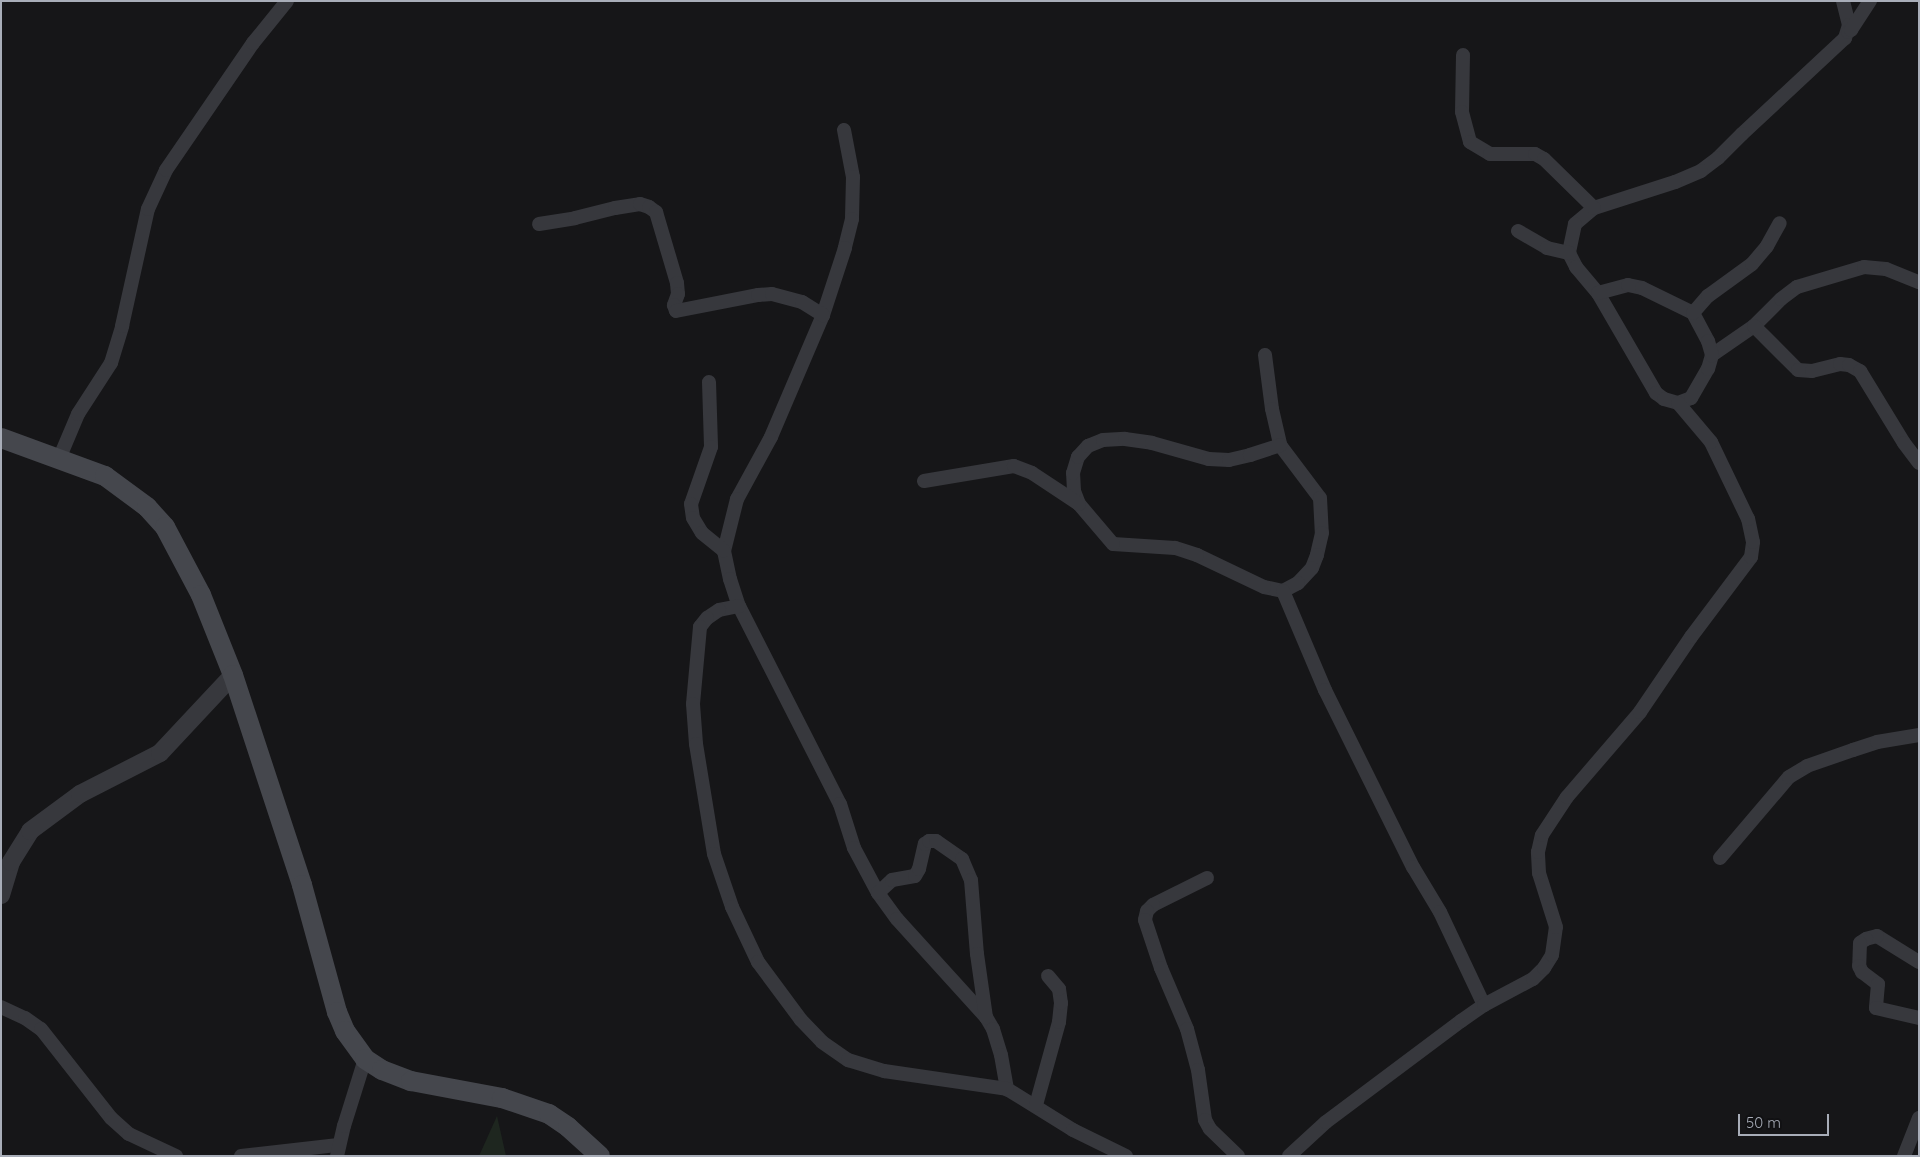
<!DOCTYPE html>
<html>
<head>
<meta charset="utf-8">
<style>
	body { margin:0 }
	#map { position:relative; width:1920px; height:1157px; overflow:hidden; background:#161618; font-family:Quicksand,sans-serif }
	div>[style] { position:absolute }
	.green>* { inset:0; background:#1e261f }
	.minor>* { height:14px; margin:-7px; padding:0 7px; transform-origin:7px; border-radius:7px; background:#37383d }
	.tertiary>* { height:18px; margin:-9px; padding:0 9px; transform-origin:9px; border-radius:9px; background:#37383d }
	.secondary>* { height:20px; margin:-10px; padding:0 10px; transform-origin:10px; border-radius:10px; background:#45474d }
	span { translate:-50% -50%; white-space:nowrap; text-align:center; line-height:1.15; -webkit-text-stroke:5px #111113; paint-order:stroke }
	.frame { position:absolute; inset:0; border:2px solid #a8adb8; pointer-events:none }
	.scale { position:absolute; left:1738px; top:1114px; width:91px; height:22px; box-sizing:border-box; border:2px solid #a8adb8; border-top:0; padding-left:6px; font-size:15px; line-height:18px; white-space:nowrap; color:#a8adb8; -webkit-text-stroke:4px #111113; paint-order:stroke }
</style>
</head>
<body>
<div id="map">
	<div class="green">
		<div style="clip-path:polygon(497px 1116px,506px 1156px,479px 1156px)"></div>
	</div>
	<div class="minor">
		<div style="left:1843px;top:1px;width:25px;rotate:76deg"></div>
		<div style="left:1849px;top:25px;width:14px;rotate:107deg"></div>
		<div style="left:1845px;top:38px;width:141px;rotate:137deg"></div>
		<div style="left:1742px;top:134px;width:34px;rotate:135deg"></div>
		<div style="left:1718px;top:158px;width:21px;rotate:143deg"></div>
		<div style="left:1701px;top:171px;width:28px;rotate:157deg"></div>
		<div style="left:1675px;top:182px;width:85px;rotate:162.2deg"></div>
		<div style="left:1594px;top:208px;width:25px;rotate:140deg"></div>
		<div style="left:1575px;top:224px;width:30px;rotate:102deg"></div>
		<div style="left:1569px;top:253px;width:16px;rotate:63deg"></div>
		<div style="left:1576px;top:267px;width:34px;rotate:50deg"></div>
		<div style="left:1598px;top:293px;width:116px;rotate:59.9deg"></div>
		<div style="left:1656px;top:393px;width:10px;rotate:37deg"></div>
		<div style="left:1664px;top:399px;width:15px;rotate:16deg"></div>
		<div style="left:1678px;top:403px;width:14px;rotate:-21deg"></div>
		<div style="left:1691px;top:398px;width:34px;rotate:-60deg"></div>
		<div style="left:1708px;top:369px;width:15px;rotate:-74deg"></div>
		<div style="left:1712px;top:355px;width:51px;rotate:-34.6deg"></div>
		<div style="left:1754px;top:326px;width:38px;rotate:-45deg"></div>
		<div style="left:1781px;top:299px;width:20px;rotate:-37deg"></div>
		<div style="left:1797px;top:287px;width:70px;rotate:-16.6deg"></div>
		<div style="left:1864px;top:267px;width:22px;rotate:5deg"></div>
		<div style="left:1886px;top:269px;width:35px;rotate:22deg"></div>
		<div style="left:1848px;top:32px;width:4px;rotate:-34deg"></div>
		<div style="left:1851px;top:30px;width:35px;rotate:-57deg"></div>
		<div style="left:1463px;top:55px;width:57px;rotate:91deg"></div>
		<div style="left:1462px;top:112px;width:31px;rotate:75deg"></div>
		<div style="left:1470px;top:142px;width:23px;rotate:31deg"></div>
		<div style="left:1490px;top:154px;width:45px"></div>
		<div style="left:1535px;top:154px;width:10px;rotate:29deg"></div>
		<div style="left:1544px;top:159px;width:70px;rotate:44.4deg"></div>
		<div style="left:844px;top:130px;width:48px;rotate:79.2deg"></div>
		<div style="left:853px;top:177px;width:42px;rotate:91.4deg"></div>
		<div style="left:852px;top:219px;width:30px;rotate:104deg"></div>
		<div style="left:845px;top:248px;width:71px;rotate:108.2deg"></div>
		<div style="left:823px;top:315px;width:133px;rotate:113.1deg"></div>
		<div style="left:771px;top:437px;width:71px;rotate:118.7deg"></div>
		<div style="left:737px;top:499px;width:54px;rotate:104deg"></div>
		<div style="left:724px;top:551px;width:29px;rotate:78deg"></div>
		<div style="left:730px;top:579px;width:28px;rotate:72deg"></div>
		<div style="left:739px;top:606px;width:222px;rotate:63deg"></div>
		<div style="left:840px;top:804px;width:46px;rotate:72.3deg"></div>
		<div style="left:854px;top:848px;width:51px;rotate:61.9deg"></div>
		<div style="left:878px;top:893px;width:32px;rotate:54deg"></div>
		<div style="left:897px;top:919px;width:132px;rotate:47.8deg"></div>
		<div style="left:986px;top:1017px;width:14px;rotate:60deg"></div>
		<div style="left:993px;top:1029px;width:27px;rotate:73deg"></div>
		<div style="left:1001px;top:1055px;width:35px;rotate:80deg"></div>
		<div style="left:1007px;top:1089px;width:78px;rotate:31.8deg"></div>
		<div style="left:1073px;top:1130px;width:59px;rotate:26.1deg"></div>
		<div style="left:539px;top:224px;width:36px;rotate:-9deg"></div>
		<div style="left:575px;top:218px;width:41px;rotate:-14deg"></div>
		<div style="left:615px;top:208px;width:25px;rotate:-9deg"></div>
		<div style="left:640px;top:204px;width:9px;rotate:18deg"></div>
		<div style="left:649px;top:207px;width:9px;rotate:36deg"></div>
		<div style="left:656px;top:212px;width:74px;rotate:73.5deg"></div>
		<div style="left:677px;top:283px;width:11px;rotate:85deg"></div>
		<div style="left:678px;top:294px;width:12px;rotate:110deg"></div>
		<div style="left:674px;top:305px;width:6px;rotate:72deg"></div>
		<div style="left:676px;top:311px;width:84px;rotate:-11deg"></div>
		<div style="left:758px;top:295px;width:14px;rotate:-4deg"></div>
		<div style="left:772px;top:294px;width:31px;rotate:15deg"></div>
		<div style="left:802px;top:302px;width:25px;rotate:32deg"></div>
		<div style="left:1518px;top:231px;width:34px;rotate:30deg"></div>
		<div style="left:1547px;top:248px;width:23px;rotate:13deg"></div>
		<div style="left:1598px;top:293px;width:31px;rotate:-15deg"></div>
		<div style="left:1628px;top:285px;width:14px;rotate:12deg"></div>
		<div style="left:1642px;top:288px;width:57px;rotate:26.1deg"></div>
		<div style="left:1693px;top:313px;width:32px;rotate:62deg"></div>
		<div style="left:1708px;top:341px;width:15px;rotate:74deg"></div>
		<div style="left:1693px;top:313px;width:23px;rotate:-49deg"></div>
		<div style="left:1708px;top:296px;width:54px;rotate:-36deg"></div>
		<div style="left:1752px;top:264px;width:23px;rotate:-50deg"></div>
		<div style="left:1767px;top:246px;width:26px;rotate:-61deg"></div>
		<div style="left:1754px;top:326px;width:62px;rotate:45deg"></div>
		<div style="left:1798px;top:370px;width:14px;rotate:4deg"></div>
		<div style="left:1812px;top:371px;width:29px;rotate:-14deg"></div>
		<div style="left:1840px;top:364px;width:9px;rotate:6deg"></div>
		<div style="left:1849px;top:365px;width:13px;rotate:29deg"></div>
		<div style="left:1860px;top:371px;width:84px;rotate:58.6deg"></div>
		<div style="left:1904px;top:443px;width:25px;rotate:53deg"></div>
		<div style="left:1265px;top:355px;width:54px;rotate:82.6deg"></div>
		<div style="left:1272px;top:409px;width:37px;rotate:77deg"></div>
		<div style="left:1280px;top:445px;width:66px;rotate:53deg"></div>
		<div style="left:1320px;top:498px;width:35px;rotate:87deg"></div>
		<div style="left:1322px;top:533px;width:23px;rotate:103deg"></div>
		<div style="left:1317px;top:555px;width:14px;rotate:111deg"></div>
		<div style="left:1312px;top:568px;width:21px;rotate:133deg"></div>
		<div style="left:1298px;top:583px;width:17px;rotate:152deg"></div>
		<div style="left:1283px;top:591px;width:19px;rotate:-168deg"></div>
		<div style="left:1264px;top:587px;width:74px;rotate:-154.5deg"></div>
		<div style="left:1197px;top:555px;width:23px;rotate:-162deg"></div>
		<div style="left:1175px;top:548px;width:62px;rotate:-176.3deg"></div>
		<div style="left:1113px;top:544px;width:52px;rotate:-130.4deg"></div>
		<div style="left:1079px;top:504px;width:14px;rotate:-111deg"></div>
		<div style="left:1074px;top:491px;width:18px;rotate:-93deg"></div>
		<div style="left:1073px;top:473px;width:17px;rotate:-73deg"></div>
		<div style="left:1078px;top:457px;width:15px;rotate:-48deg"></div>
		<div style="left:1088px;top:446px;width:16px;rotate:-22deg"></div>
		<div style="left:1103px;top:440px;width:22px;rotate:-3deg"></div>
		<div style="left:1125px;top:439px;width:27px;rotate:8deg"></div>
		<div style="left:1152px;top:443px;width:59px;rotate:15.7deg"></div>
		<div style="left:1209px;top:459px;width:20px;rotate:3deg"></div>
		<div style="left:1229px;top:460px;width:22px;rotate:-13deg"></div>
		<div style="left:1250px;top:455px;width:32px;rotate:-18deg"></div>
		<div style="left:709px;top:382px;width:65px;rotate:88.2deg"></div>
		<div style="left:711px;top:447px;width:60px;rotate:109.3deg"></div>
		<div style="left:691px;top:504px;width:14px;rotate:82deg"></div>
		<div style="left:693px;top:518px;width:17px;rotate:59deg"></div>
		<div style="left:702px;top:533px;width:28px;rotate:39deg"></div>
		<div style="left:59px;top:459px;width:49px;rotate:-67.1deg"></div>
		<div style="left:78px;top:414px;width:61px;rotate:-57.1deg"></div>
		<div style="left:111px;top:363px;width:39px;rotate:-73deg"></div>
		<div style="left:122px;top:326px;width:120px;rotate:-77.5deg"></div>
		<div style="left:148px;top:209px;width:43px;rotate:-65.2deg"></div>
		<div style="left:166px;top:170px;width:154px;rotate:-55.6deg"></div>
		<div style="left:253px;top:43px;width:54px;rotate:-51deg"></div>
		<div style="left:924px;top:481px;width:91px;rotate:-9.5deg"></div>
		<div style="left:1014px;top:466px;width:19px;rotate:21deg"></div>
		<div style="left:1032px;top:473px;width:56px;rotate:33.4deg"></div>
		<div style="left:1283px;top:591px;width:108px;rotate:67deg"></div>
		<div style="left:1325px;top:690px;width:198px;rotate:63.6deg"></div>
		<div style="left:1413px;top:867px;width:52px;rotate:59deg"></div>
		<div style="left:1440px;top:912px;width:103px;rotate:64.7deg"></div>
		<div style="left:739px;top:606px;width:20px;rotate:169deg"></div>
		<div style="left:719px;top:610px;width:14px;rotate:146deg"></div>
		<div style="left:707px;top:618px;width:11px;rotate:128deg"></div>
		<div style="left:700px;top:627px;width:77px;rotate:95.2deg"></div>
		<div style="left:693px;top:704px;width:40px;rotate:85.7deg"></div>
		<div style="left:696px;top:744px;width:111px;rotate:80.7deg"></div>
		<div style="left:714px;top:854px;width:56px;rotate:71.2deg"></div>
		<div style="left:732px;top:907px;width:61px;rotate:64.7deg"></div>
		<div style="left:758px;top:962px;width:72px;rotate:53.4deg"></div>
		<div style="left:801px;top:1020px;width:30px;rotate:46deg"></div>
		<div style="left:822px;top:1042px;width:32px;rotate:35deg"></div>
		<div style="left:848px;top:1060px;width:38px;rotate:17deg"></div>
		<div style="left:884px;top:1071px;width:124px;rotate:8.3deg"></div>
		<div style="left:1720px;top:858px;width:106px;rotate:-49.6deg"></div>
		<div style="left:1789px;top:777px;width:21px;rotate:-31deg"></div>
		<div style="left:1807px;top:766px;width:49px;rotate:-19.2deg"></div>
		<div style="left:1853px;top:750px;width:25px;rotate:-18deg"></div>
		<div style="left:1877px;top:742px;width:43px;rotate:-9.5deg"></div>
		<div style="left:1207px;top:878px;width:60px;rotate:153.4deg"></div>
		<div style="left:1153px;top:905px;width:8px;rotate:135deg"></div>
		<div style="left:1147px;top:911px;width:9px;rotate:103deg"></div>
		<div style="left:1145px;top:920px;width:51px;rotate:71.6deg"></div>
		<div style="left:1161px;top:968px;width:66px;rotate:66.9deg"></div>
		<div style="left:1187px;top:1029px;width:42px;rotate:75deg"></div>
		<div style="left:1198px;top:1070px;width:50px;rotate:82deg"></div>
		<div style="left:1205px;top:1120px;width:10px;rotate:61deg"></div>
		<div style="left:1210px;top:1129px;width:39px;rotate:44deg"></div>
		<div style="left:878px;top:893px;width:19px;rotate:-43deg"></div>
		<div style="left:892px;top:880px;width:23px;rotate:-10deg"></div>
		<div style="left:915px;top:876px;width:8px;rotate:-60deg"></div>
		<div style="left:919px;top:869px;width:26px;rotate:-77deg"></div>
		<div style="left:925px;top:844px;width:5px;rotate:-37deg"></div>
		<div style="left:929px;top:841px;width:7px"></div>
		<div style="left:936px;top:841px;width:32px;rotate:35deg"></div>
		<div style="left:962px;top:859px;width:23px;rotate:67deg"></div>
		<div style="left:971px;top:880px;width:74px;rotate:85.4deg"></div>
		<div style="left:977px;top:954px;width:64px;rotate:81.9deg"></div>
		<div style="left:1919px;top:962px;width:49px;rotate:-148.2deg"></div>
		<div style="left:1877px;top:936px;width:11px;rotate:165deg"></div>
		<div style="left:1866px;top:939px;width:7px;rotate:146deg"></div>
		<div style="left:1860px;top:943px;width:23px;rotate:92deg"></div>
		<div style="left:1859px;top:966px;width:7px;rotate:63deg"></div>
		<div style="left:1862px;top:972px;width:20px;rotate:37deg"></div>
		<div style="left:1878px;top:984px;width:24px;rotate:95deg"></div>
		<div style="left:1876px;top:1008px;width:44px;rotate:13.1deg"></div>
		<div style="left:1px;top:1007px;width:26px;rotate:25deg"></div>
		<div style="left:25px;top:1018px;width:19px;rotate:35deg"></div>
		<div style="left:41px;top:1029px;width:113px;rotate:51.8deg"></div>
		<div style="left:111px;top:1118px;width:24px;rotate:42deg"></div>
		<div style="left:129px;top:1134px;width:52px;rotate:25.1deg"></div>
		<div style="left:1036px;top:1105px;width:86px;rotate:-74.5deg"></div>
		<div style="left:1059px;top:1022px;width:19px;rotate:-84deg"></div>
		<div style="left:1061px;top:1003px;width:14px;rotate:-98deg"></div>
		<div style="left:1059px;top:989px;width:17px;rotate:-130deg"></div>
		<div style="left:241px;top:1156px;width:98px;rotate:-6.5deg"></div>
		<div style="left:337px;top:1156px;width:31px;rotate:-77deg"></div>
		<div style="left:344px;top:1126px;width:70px;rotate:-72.6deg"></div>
		<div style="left:1289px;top:1156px;width:50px;rotate:-42.6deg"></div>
		<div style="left:1326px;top:1122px;width:169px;rotate:-36.8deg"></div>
		<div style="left:1461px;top:1021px;width:28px;rotate:-35deg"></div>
		<div style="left:1484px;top:1005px;width:55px;rotate:-28deg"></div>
		<div style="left:1533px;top:979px;width:16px;rotate:-45deg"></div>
		<div style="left:1544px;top:968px;width:15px;rotate:-58deg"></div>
		<div style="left:1552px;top:955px;width:28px;rotate:-82deg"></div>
		<div style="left:1556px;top:927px;width:57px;rotate:-107.5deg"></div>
		<div style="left:1539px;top:873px;width:21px;rotate:-93deg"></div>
		<div style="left:1538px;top:852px;width:17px;rotate:-77deg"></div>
		<div style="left:1542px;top:835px;width:45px;rotate:-56.7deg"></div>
		<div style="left:1567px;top:797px;width:112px;rotate:-49.3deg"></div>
		<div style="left:1640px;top:712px;width:91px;rotate:-55.8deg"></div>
		<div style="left:1691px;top:637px;width:100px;rotate:-53.1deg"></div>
		<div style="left:1751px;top:557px;width:15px;rotate:-82deg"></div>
		<div style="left:1753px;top:542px;width:24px;rotate:-102deg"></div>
		<div style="left:1748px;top:519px;width:85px;rotate:-115.7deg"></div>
		<div style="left:1711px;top:442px;width:51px;rotate:-130.2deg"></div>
		<div style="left:1904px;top:1156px;width:41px;rotate:-68.5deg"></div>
	</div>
	<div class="tertiary">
		<div style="left:1px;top:895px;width:34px;rotate:-73deg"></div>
		<div style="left:11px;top:862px;width:36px;rotate:-58deg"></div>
		<div style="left:30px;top:831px;width:62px;rotate:-36.5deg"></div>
		<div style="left:80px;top:794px;width:90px;rotate:-27.1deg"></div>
		<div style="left:160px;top:753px;width:107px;rotate:-46.9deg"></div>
	</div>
	<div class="secondary">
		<div style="left:1px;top:438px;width:111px;rotate:20.1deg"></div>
		<div style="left:105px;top:476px;width:52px;rotate:36.4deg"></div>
		<div style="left:147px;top:507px;width:27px;rotate:48deg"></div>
		<div style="left:165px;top:527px;width:77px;rotate:62.1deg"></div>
		<div style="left:201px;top:595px;width:86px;rotate:68.2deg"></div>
		<div style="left:233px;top:675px;width:221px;rotate:71.8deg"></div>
		<div style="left:302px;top:885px;width:132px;rotate:74.6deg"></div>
		<div style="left:337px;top:1012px;width:21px;rotate:67deg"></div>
		<div style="left:345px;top:1031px;width:34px;rotate:54deg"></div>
		<div style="left:365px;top:1059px;width:20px;rotate:33deg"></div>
		<div style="left:382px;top:1070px;width:31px;rotate:21deg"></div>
		<div style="left:411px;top:1081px;width:93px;rotate:10.6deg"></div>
		<div style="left:502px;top:1098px;width:50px;rotate:18.8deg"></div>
		<div style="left:549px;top:1114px;width:23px;rotate:34deg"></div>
		<div style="left:568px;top:1127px;width:43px;rotate:42.2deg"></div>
	</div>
	<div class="frame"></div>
	<div class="scale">50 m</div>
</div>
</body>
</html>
